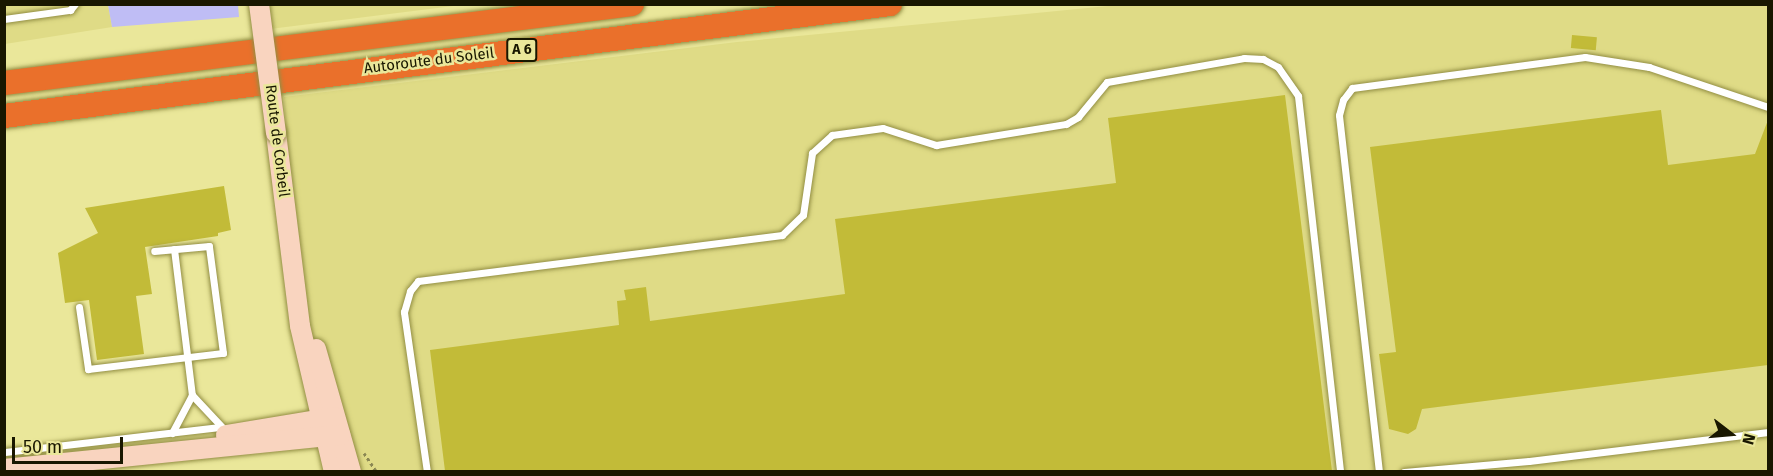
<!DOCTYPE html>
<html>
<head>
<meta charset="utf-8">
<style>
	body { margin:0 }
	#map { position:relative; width:1773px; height:476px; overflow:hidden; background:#eae79a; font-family:"Fira Sans",sans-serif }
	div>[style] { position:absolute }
	.built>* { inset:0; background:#dfdb86 }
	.green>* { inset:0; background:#bfbdf5 }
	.building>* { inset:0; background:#c2bb38; transform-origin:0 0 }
	.path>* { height:3px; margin-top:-1.5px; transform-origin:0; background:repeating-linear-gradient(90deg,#8a8753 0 3px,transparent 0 6px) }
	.roads { filter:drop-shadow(0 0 2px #928e43) drop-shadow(0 0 2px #928e43) }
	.lane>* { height:7px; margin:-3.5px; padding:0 3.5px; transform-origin:3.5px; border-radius:3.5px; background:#fff }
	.secondary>* { height:20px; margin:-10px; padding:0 10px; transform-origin:10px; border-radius:10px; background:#f9d4bf }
	.highway>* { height:24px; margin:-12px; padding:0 12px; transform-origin:12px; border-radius:12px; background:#ea702b }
	.bridges { filter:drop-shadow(0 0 2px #928e43) drop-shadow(0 0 2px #928e43) }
	.secondary-bridge>* { height:20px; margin:-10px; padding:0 10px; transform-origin:10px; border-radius:10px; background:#f9d4bf }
	span { translate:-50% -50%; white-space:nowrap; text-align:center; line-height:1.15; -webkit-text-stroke:5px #eae79a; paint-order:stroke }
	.shield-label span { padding:2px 4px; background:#eae79a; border:2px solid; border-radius:4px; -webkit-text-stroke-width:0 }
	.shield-label { font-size:14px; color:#191700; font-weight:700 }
	.street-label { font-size:15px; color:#191700 }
	.frame { position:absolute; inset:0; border:6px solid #191700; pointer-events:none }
	.north { position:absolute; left:1701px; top:404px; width:60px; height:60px; -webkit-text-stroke:4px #eae79a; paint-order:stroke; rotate:106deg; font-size:16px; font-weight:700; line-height:24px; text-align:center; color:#191700 }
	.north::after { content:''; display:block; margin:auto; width:21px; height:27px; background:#191700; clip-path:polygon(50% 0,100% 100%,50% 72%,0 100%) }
	.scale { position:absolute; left:12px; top:437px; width:111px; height:27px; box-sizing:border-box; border:3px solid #191700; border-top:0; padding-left:8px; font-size:18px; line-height:21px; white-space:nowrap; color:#191700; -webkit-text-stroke:4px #eae79a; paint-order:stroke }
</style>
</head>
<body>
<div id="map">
	<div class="built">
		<div style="clip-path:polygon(268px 4px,461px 5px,270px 29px)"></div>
		<div style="clip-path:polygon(5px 5px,108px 5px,112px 27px,5px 44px)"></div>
		<div style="clip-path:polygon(1118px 5px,1768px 5px,1768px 471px,344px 471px,295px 277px,284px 97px,737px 42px)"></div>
	</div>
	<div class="green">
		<div style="clip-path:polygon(108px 5px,238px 5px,239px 17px,112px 27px)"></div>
	</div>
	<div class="building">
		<div style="left:1572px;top:35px;width:25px;height:13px;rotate:5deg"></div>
		<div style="clip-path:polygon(1285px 95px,1332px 471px,445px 471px,430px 350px,619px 325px,617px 301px,626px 300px,624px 290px,646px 287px,650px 321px,845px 294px,835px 219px,1116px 183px,1108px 118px)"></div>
		<div style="clip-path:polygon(1661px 110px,1668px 165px,1755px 154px,1768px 120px,1768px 365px,1422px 409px,1416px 429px,1408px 434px,1389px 429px,1379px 354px,1396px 352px,1370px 147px)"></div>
		<div style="clip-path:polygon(224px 186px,231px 230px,218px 233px,218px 236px,145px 247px,152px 294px,136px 296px,144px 354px,97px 360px,89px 300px,65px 303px,58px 253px,98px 233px,85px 208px)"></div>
	</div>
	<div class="path">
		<div style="left:364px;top:453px;width:23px;rotate:56deg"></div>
		<div style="left:189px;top:472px;width:24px"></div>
	</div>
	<div class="roads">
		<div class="lane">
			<div style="left:4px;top:19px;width:67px;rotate:-7.8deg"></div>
			<div style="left:70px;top:10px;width:8px;rotate:-50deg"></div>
			<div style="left:174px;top:249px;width:147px;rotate:83deg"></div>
			<div style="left:192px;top:395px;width:44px;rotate:46.8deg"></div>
			<div style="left:79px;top:307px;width:63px;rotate:81.7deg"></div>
			<div style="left:88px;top:369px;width:136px;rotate:-6.8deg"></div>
			<div style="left:223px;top:353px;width:108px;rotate:-97.5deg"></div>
			<div style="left:209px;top:246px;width:55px;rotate:174.8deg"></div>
			<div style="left:172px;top:433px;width:43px;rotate:-62.2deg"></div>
			<div style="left:4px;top:452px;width:218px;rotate:-6.6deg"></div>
			<div style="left:427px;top:472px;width:162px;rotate:-98.2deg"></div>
			<div style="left:404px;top:312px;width:22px;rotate:-74deg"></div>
			<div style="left:410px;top:291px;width:13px;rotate:-51deg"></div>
			<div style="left:418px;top:281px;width:367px;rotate:-7.2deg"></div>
			<div style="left:782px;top:235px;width:29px;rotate:-44deg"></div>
			<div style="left:803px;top:215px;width:63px;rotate:-81.7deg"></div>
			<div style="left:812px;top:153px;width:27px;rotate:-42deg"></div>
			<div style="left:832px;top:135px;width:51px;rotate:-7.8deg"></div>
			<div style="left:883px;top:128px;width:56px;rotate:17.8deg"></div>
			<div style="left:936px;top:145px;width:132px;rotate:-9.2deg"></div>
			<div style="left:1066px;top:124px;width:14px;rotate:-30deg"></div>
			<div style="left:1078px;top:117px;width:45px;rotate:-50.4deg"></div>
			<div style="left:1107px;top:82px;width:139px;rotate:-9.9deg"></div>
			<div style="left:1244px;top:58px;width:19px;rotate:3deg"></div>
			<div style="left:1263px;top:59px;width:17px;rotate:28deg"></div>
			<div style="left:1278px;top:67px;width:35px;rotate:55deg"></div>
			<div style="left:1298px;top:96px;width:378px;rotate:83.6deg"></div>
			<div style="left:1379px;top:472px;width:359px;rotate:-96.4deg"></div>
			<div style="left:1339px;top:115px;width:16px;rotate:-75deg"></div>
			<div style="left:1343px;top:100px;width:15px;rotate:-53deg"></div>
			<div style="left:1352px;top:88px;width:235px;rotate:-7.6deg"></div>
			<div style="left:1585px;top:57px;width:65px;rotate:8.9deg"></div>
			<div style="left:1649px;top:67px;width:126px;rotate:18.6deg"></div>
			<div style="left:1404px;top:472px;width:125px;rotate:-5deg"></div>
			<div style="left:1529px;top:461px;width:241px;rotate:-6.9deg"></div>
		</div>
		<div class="secondary">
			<div style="left:276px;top:133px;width:194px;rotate:82.9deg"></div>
			<div style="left:300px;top:326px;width:150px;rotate:76.9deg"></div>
			<div style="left:316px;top:349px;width:128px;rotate:74.1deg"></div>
			<div style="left:226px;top:435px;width:110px;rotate:-9.4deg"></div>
			<div style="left:4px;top:469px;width:338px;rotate:-5.8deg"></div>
		</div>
		<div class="highway">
			<div style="left:4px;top:83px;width:633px;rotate:-7.17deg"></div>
			<div style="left:4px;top:116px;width:893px;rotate:-7.2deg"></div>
		</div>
	</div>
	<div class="bridges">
		<div class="secondary-bridge">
			<div style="left:259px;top:4px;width:130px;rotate:82.5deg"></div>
		</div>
	</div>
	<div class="shield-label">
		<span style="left:522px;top:50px">A 6</span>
	</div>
	<div class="street-label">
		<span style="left:429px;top:61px;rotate:-7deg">Autoroute du Soleil</span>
		<span style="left:277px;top:141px;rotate:83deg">Route de Corbeil</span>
	</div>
	<div class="frame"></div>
	<div class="north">N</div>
	<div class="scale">50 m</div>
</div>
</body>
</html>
